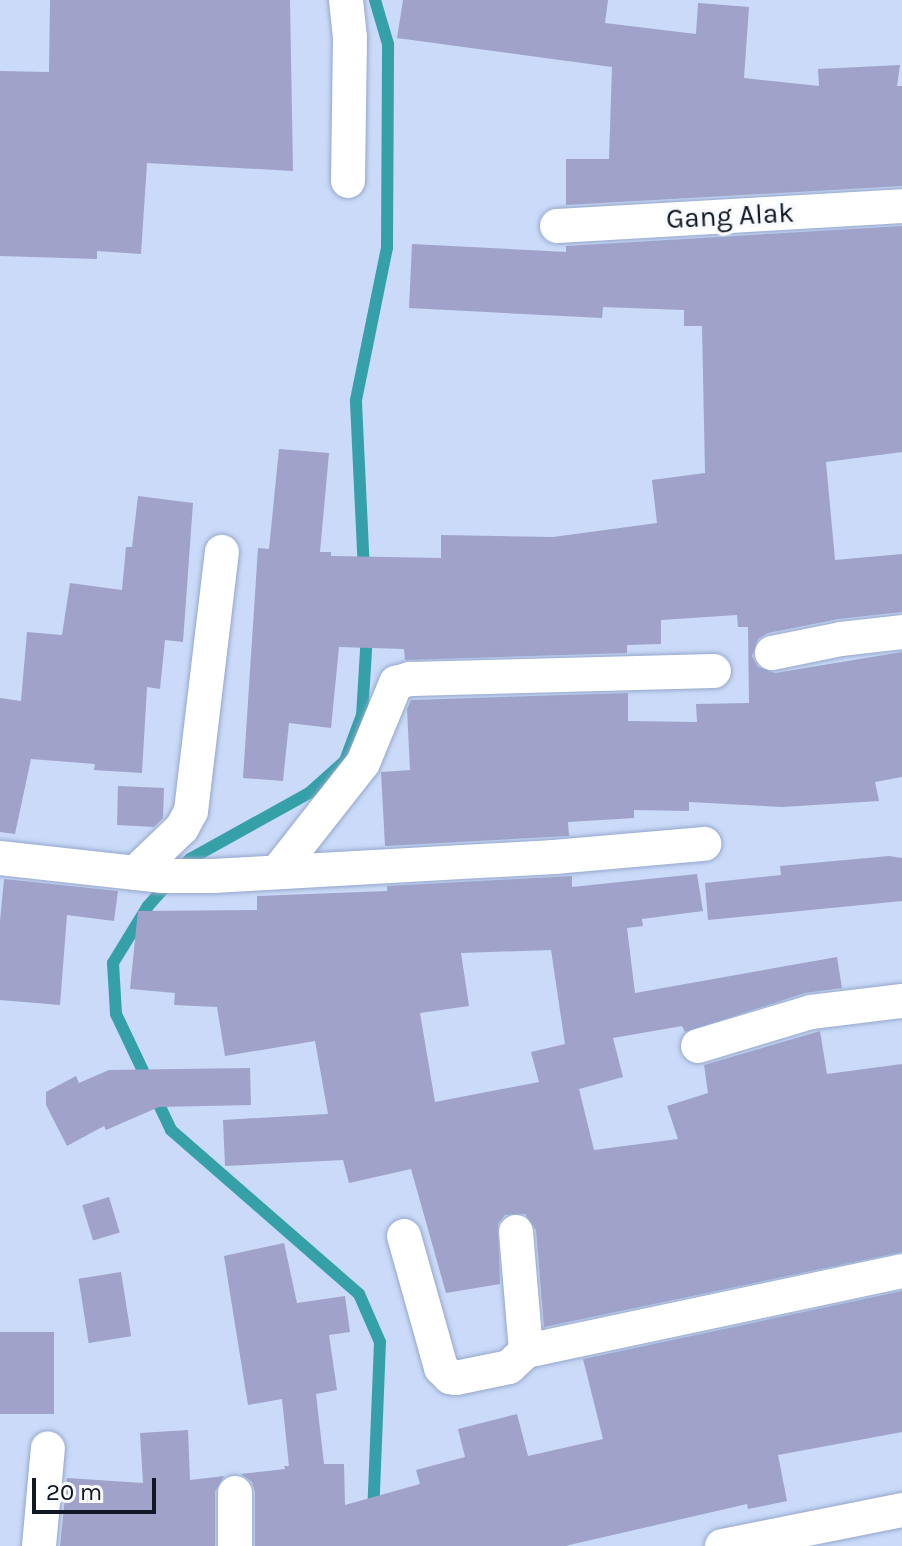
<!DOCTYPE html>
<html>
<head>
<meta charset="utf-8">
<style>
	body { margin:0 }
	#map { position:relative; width:902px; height:1546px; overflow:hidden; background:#cadaf8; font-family:Karla,sans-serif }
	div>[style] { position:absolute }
	.stream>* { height:12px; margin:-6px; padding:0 6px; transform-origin:6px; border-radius:6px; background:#36a0a9 }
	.building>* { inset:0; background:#a0a2c9; transform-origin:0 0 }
	.roads { filter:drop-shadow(0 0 2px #95a7cb) drop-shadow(0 0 2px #95a7cb) }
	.minor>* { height:34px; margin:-17px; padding:0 17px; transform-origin:17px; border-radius:17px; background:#fff }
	span { translate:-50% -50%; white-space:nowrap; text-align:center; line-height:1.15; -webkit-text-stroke:7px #f8fafe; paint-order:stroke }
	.street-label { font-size:28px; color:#111825 }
	.scale { position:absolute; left:32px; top:1478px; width:124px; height:36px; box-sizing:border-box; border:4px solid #111825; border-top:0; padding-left:10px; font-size:24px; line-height:28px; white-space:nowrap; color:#111825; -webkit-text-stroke:6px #f8fafe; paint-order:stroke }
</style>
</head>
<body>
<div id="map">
	<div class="stream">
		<div style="left:364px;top:572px;width:172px;rotate:-92.7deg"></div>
		<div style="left:356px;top:400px;width:155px;rotate:-78.5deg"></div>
		<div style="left:387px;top:248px;width:204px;rotate:-89.7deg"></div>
		<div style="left:388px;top:44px;width:46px;rotate:-106.5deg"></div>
		<div style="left:367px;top:634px;width:81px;rotate:93.5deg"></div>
		<div style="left:362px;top:715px;width:49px;rotate:110.3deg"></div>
		<div style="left:345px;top:761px;width:48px;rotate:138.4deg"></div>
		<div style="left:309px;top:793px;width:136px;rotate:151deg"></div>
		<div style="left:190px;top:859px;width:63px;rotate:131.8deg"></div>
		<div style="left:148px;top:906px;width:67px;rotate:121.6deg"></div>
		<div style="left:113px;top:963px;width:51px;rotate:86.6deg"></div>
		<div style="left:116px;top:1014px;width:128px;rotate:64.6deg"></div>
		<div style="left:171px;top:1130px;width:249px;rotate:41.1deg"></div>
		<div style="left:359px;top:1294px;width:52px;rotate:66.4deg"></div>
		<div style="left:380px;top:1342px;width:171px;rotate:92.3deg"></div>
	</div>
	<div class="building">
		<div style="clip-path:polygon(50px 0,290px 0,293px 171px,147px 163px,141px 254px,97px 251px,97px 259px,0 256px,0 71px,49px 72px)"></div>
		<div style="clip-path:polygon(403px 0,608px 0,605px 23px,696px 34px,698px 3px,749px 7px,744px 78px,819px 86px,818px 69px,900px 65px,897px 86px,902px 86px,902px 186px,566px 205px,566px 159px,609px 159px,612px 67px,397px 38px)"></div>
		<div style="clip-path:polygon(902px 226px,902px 452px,826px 462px,835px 560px,902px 554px,902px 612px,839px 619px,768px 633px,758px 639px,752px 656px,758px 667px,775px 673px,902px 652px,902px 777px,875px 782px,879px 801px,782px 807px,689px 802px,689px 811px,634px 810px,634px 818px,568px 822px,569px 836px,385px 846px,381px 772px,410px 770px,407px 709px,411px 700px,628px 693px,628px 721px,697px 722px,696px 704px,749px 703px,748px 627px,738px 627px,737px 615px,661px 620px,661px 644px,627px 645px,627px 653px,405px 660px,404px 649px,339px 647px,331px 728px,289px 723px,283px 781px,243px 778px,258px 548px,269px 549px,279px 449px,329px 453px,320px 552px,331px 552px,331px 556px,441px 558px,441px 535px,553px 537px,657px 523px,652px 480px,705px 473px,702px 326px,684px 326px,684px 310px,603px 307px,602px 318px,409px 308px,412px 244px,566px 252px,566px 246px)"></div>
		<div style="clip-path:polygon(138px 496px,193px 503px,183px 642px,165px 640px,160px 689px,147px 687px,142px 773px,94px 770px,95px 764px,31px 759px,15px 834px,0 832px,0 698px,21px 701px,27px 632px,62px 635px,70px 583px,122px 590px,126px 547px,132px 547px)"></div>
		<div style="clip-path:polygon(118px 786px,164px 788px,163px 818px,154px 827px,117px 825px)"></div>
		<div style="clip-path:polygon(889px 856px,902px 858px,902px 901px,708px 920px,705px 883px,781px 875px,780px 866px)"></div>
		<div style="clip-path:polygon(evenodd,697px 874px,703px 911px,642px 919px,643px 926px,627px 928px,635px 993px,837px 957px,842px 988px,805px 993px,685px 1032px,682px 1026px,613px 1038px,623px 1077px,579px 1089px,594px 1150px,678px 1139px,667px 1106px,708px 1093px,704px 1065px,820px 1031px,827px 1074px,902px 1064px,902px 1252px,544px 1327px,536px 1230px,525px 1214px,505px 1215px,498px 1224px,500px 1284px,446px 1293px,411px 1169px,349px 1183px,343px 1160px,225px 1166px,223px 1120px,328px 1114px,315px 1041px,225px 1056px,217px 1007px,174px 1005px,175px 993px,130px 989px,138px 911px,257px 910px,257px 896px,387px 891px,387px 886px,572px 876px,572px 887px,697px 874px,551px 950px,565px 1044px,531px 1052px,539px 1082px,435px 1102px,420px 1013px,469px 1006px,461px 953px,551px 950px)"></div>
		<div style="clip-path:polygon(4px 879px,118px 891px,114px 921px,67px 915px,60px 1005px,0 1000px,0 921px)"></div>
		<div style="clip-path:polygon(250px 1068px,251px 1105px,159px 1107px,106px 1130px,104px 1126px,67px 1146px,46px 1105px,46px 1092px,76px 1076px,79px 1083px,109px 1070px)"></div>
		<div style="left:109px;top:1197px;width:37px;height:28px;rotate:73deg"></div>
		<div style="clip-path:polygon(284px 1243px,297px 1303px,345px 1296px,350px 1332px,329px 1335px,337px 1390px,316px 1394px,324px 1464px,344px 1464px,345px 1505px,420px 1484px,416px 1470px,465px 1457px,458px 1429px,517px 1414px,528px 1456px,603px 1439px,583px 1359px,902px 1291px,902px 1432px,778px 1455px,787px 1501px,748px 1509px,747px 1504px,565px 1546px,255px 1546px,255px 1492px,252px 1482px,241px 1474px,285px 1469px,284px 1466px,289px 1466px,282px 1399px,248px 1405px,224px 1256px)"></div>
		<div style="left:121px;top:1272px;width:65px;height:43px;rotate:81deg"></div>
		<div style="left:0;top:1332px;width:54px;height:82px"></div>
		<div style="clip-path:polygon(188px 1430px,190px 1480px,224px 1476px,215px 1492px,215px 1546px,60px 1546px,67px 1478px,143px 1483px,140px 1433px)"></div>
	</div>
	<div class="roads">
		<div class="minor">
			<div style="left:346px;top:0;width:37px;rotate:84deg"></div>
			<div style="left:350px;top:37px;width:144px;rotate:90.8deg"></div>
			<div style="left:557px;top:226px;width:346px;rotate:-3.3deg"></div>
			<div style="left:772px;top:653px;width:70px;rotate:-11.5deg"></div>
			<div style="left:841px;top:639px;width:61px;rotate:-6.5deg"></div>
			<div style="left:0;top:858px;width:164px;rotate:6.3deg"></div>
			<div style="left:163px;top:876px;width:50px"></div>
			<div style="left:213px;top:876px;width:342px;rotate:-3.2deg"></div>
			<div style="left:554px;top:857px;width:151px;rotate:-5deg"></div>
			<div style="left:278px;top:871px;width:137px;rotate:-51.8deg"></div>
			<div style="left:363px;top:763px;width:87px;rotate:-67.6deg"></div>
			<div style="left:396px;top:683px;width:15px;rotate:-16deg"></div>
			<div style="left:410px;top:679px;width:304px;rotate:-1.5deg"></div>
			<div style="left:135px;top:873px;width:65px;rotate:-43.8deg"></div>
			<div style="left:182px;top:828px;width:19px;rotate:-62deg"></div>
			<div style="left:191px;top:811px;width:261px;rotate:-83.2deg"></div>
			<div style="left:698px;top:1046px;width:118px;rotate:-16.7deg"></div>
			<div style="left:811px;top:1012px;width:92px;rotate:-6.9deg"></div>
			<div style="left:516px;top:1232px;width:119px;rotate:85.2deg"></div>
			<div style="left:404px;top:1236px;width:137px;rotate:74.3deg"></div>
			<div style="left:441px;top:1368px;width:13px;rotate:45deg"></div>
			<div style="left:450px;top:1377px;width:6px;rotate:9deg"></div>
			<div style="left:456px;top:1378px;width:54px;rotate:-11.7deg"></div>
			<div style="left:509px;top:1367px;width:23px;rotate:-43deg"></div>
			<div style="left:526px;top:1351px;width:384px;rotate:-12deg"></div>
			<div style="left:235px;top:1493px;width:53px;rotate:90deg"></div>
			<div style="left:39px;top:1546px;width:98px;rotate:-84.8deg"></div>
			<div style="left:722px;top:1546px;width:184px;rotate:-11.3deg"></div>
		</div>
	</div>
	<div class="street-label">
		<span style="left:730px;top:216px;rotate:-3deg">Gang Alak</span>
	</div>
	<div class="scale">20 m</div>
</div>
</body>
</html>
